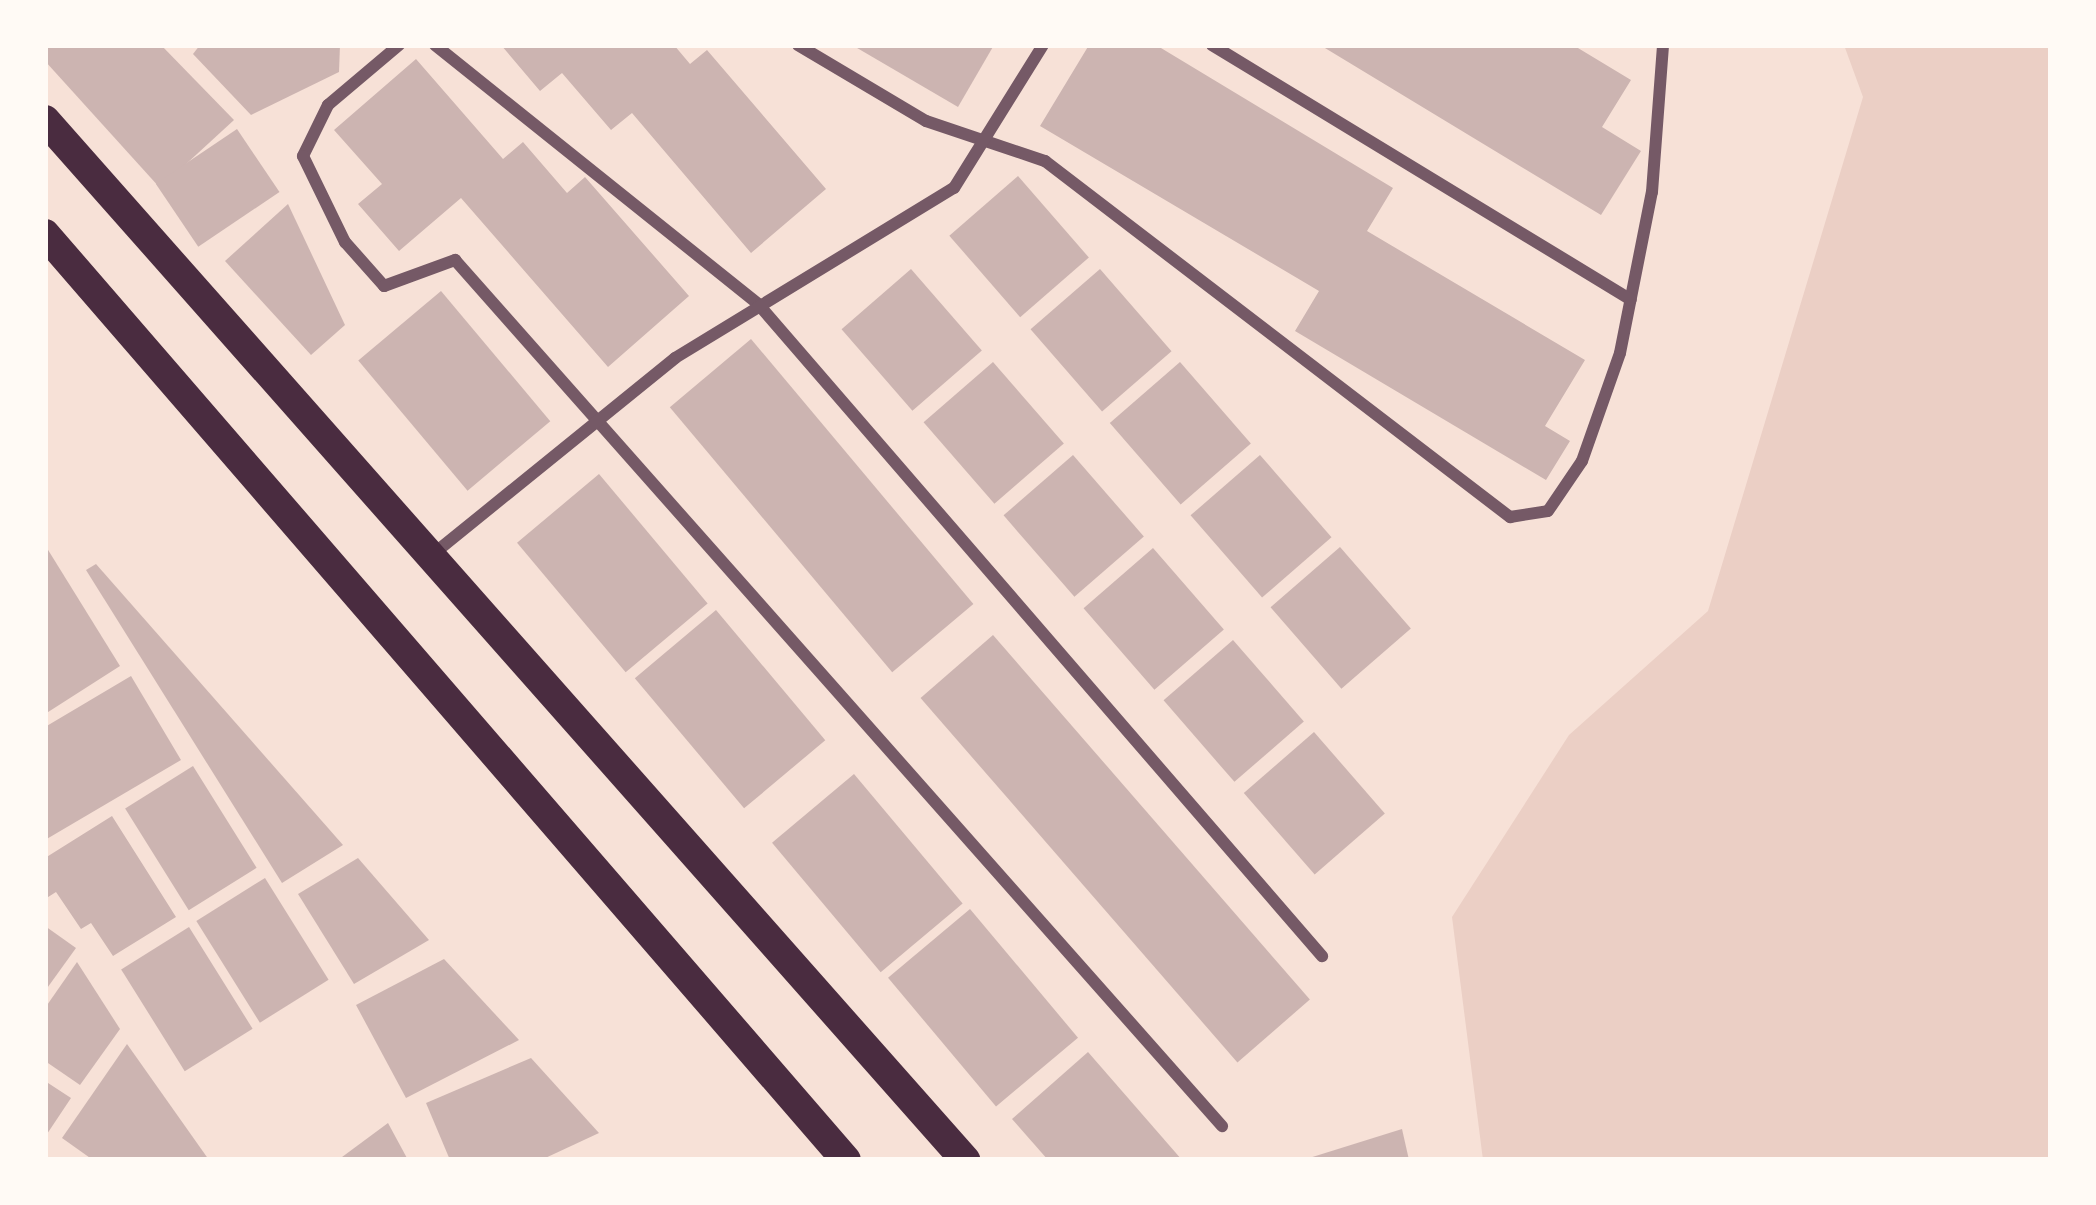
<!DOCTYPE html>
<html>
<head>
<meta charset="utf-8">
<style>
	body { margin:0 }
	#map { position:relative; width:2096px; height:1205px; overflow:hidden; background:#f7e1d7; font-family:"Public Sans",sans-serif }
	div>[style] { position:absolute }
	.green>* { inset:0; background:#ebcfc5 }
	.building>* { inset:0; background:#ccb4b1; transform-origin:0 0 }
	.minor>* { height:12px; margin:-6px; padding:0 6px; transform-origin:6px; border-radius:6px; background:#755966 }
	.primary>* { height:30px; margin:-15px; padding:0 15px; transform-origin:15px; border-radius:15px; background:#4a2c40 }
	span { translate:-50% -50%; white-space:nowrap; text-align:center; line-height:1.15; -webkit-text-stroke:12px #fffaf5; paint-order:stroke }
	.frame { position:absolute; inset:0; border:48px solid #fffaf5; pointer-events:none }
</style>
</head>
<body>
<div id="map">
	<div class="green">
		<div style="clip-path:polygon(1844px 45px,2051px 45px,2051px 1160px,1483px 1160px,1452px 917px,1569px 735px,1708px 611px,1863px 97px)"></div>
	</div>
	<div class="building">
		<div style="clip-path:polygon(45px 45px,161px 45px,234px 120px,160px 188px,45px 61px)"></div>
		<div style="clip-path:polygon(200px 45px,340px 45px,339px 72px,251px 115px,193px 54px)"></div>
		<div style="clip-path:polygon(501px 45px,674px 45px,690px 64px,707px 50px,826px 189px,751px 253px,632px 113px,611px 130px,562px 73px,540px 91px)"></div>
		<div style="clip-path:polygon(852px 45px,994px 45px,958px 107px)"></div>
		<div style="clip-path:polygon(1089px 45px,1156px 45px,1393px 188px,1367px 231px,1585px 360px,1545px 426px,1570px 441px,1546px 480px,1295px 331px,1319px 291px,1040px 126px)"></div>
		<div style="clip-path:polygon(1320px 45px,1573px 45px,1631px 80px,1602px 127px,1641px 151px,1601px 215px)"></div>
		<div style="clip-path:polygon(416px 59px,503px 159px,523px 142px,567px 193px,585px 177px,689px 296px,608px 367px,461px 198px,399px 251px,358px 204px,382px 184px,334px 130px)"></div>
		<div style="left:237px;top:129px;width:76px;height:98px;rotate:56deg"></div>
		<div style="left:1018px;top:176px;width:108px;height:91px;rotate:49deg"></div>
		<div style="clip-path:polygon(288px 204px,345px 325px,311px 355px,225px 261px)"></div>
		<div style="left:911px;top:269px;width:108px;height:92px;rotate:49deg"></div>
		<div style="left:1100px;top:269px;width:109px;height:92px;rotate:49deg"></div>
		<div style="left:441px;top:291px;width:170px;height:108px;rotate:50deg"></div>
		<div style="left:751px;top:339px;width:346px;height:106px;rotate:50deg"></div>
		<div style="left:993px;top:362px;width:108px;height:92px;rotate:49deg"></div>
		<div style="left:1180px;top:362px;width:108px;height:93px;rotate:49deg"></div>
		<div style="left:1073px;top:455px;width:108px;height:92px;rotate:49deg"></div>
		<div style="left:1260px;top:455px;width:109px;height:92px;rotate:49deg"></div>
		<div style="left:599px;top:474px;width:169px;height:107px;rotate:50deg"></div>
		<div style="clip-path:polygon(45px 545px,120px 666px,45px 714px)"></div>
		<div style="left:1340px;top:547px;width:108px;height:92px;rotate:49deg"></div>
		<div style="left:1153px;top:548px;width:108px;height:92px;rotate:49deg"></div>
		<div style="clip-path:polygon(96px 564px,343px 845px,282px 883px,86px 570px)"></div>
		<div style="left:716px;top:610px;width:170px;height:106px;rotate:50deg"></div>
		<div style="left:993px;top:635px;width:483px;height:96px;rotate:49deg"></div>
		<div style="left:1233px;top:640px;width:108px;height:92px;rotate:49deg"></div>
		<div style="clip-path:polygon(131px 676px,181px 760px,45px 840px,45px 727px)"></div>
		<div style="left:1314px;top:732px;width:108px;height:93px;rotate:49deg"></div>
		<div style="left:193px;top:766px;width:120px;height:80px;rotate:58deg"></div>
		<div style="left:854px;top:774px;width:169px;height:107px;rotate:50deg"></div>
		<div style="clip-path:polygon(112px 816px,176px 917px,113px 956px,91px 923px,81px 929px,56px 892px,45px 899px,45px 858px)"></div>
		<div style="clip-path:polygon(358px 858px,429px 940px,354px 984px,298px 894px)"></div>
		<div style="left:265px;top:878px;width:120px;height:81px;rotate:58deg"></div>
		<div style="left:970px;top:909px;width:168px;height:107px;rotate:50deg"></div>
		<div style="clip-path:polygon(45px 926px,76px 948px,45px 991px)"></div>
		<div style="left:189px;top:927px;width:120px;height:80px;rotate:58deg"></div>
		<div style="clip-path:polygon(444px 959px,519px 1040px,406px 1098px,356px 1005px)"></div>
		<div style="clip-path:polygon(77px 962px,120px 1029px,80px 1085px,45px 1061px,45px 1008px)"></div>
		<div style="clip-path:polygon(127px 1044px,209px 1160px,93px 1160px,62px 1138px)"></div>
		<div style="clip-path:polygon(1088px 1052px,1182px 1160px,1048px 1160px,1012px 1119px)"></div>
		<div style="clip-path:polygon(531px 1058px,599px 1133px,541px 1160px,450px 1160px,426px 1103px)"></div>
		<div style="clip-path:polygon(45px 1081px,71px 1098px,45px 1137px)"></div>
		<div style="clip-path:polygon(388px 1123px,408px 1160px,338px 1160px)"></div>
		<div style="clip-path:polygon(1402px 1129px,1409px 1160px,1306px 1160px,1306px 1159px)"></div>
	</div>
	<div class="minor">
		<div style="left:399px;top:45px;width:93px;rotate:139.8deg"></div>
		<div style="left:328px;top:105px;width:57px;rotate:116.1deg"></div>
		<div style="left:303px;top:156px;width:96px;rotate:64deg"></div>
		<div style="left:345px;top:242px;width:59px;rotate:48.4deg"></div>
		<div style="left:384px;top:286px;width:76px;rotate:-20.1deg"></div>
		<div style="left:455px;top:260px;width:1157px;rotate:48.47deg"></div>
		<div style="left:435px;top:45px;width:415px;rotate:38.7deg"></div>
		<div style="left:759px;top:305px;width:861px;rotate:49.15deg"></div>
		<div style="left:798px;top:45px;width:149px;rotate:30.7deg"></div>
		<div style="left:926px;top:121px;width:126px;rotate:18.6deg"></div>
		<div style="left:1045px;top:161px;width:586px;rotate:37.44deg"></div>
		<div style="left:1510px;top:517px;width:38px;rotate:-9deg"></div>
		<div style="left:1548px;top:511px;width:60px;rotate:-55.8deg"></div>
		<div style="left:1582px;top:461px;width:114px;rotate:-70.6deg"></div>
		<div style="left:1620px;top:353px;width:164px;rotate:-78.8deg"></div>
		<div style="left:1652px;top:192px;width:147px;rotate:-85.7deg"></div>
		<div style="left:1212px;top:45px;width:490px;rotate:31.3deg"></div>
		<div style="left:432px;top:555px;width:313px;rotate:-39deg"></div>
		<div style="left:675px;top:358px;width:327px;rotate:-31.4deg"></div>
		<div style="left:954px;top:188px;width:168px;rotate:-58.1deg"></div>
	</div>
	<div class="primary">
		<div style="left:45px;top:120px;width:1389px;rotate:48.5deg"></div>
		<div style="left:45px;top:234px;width:1224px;rotate:49.14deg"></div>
	</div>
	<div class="frame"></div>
</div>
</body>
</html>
